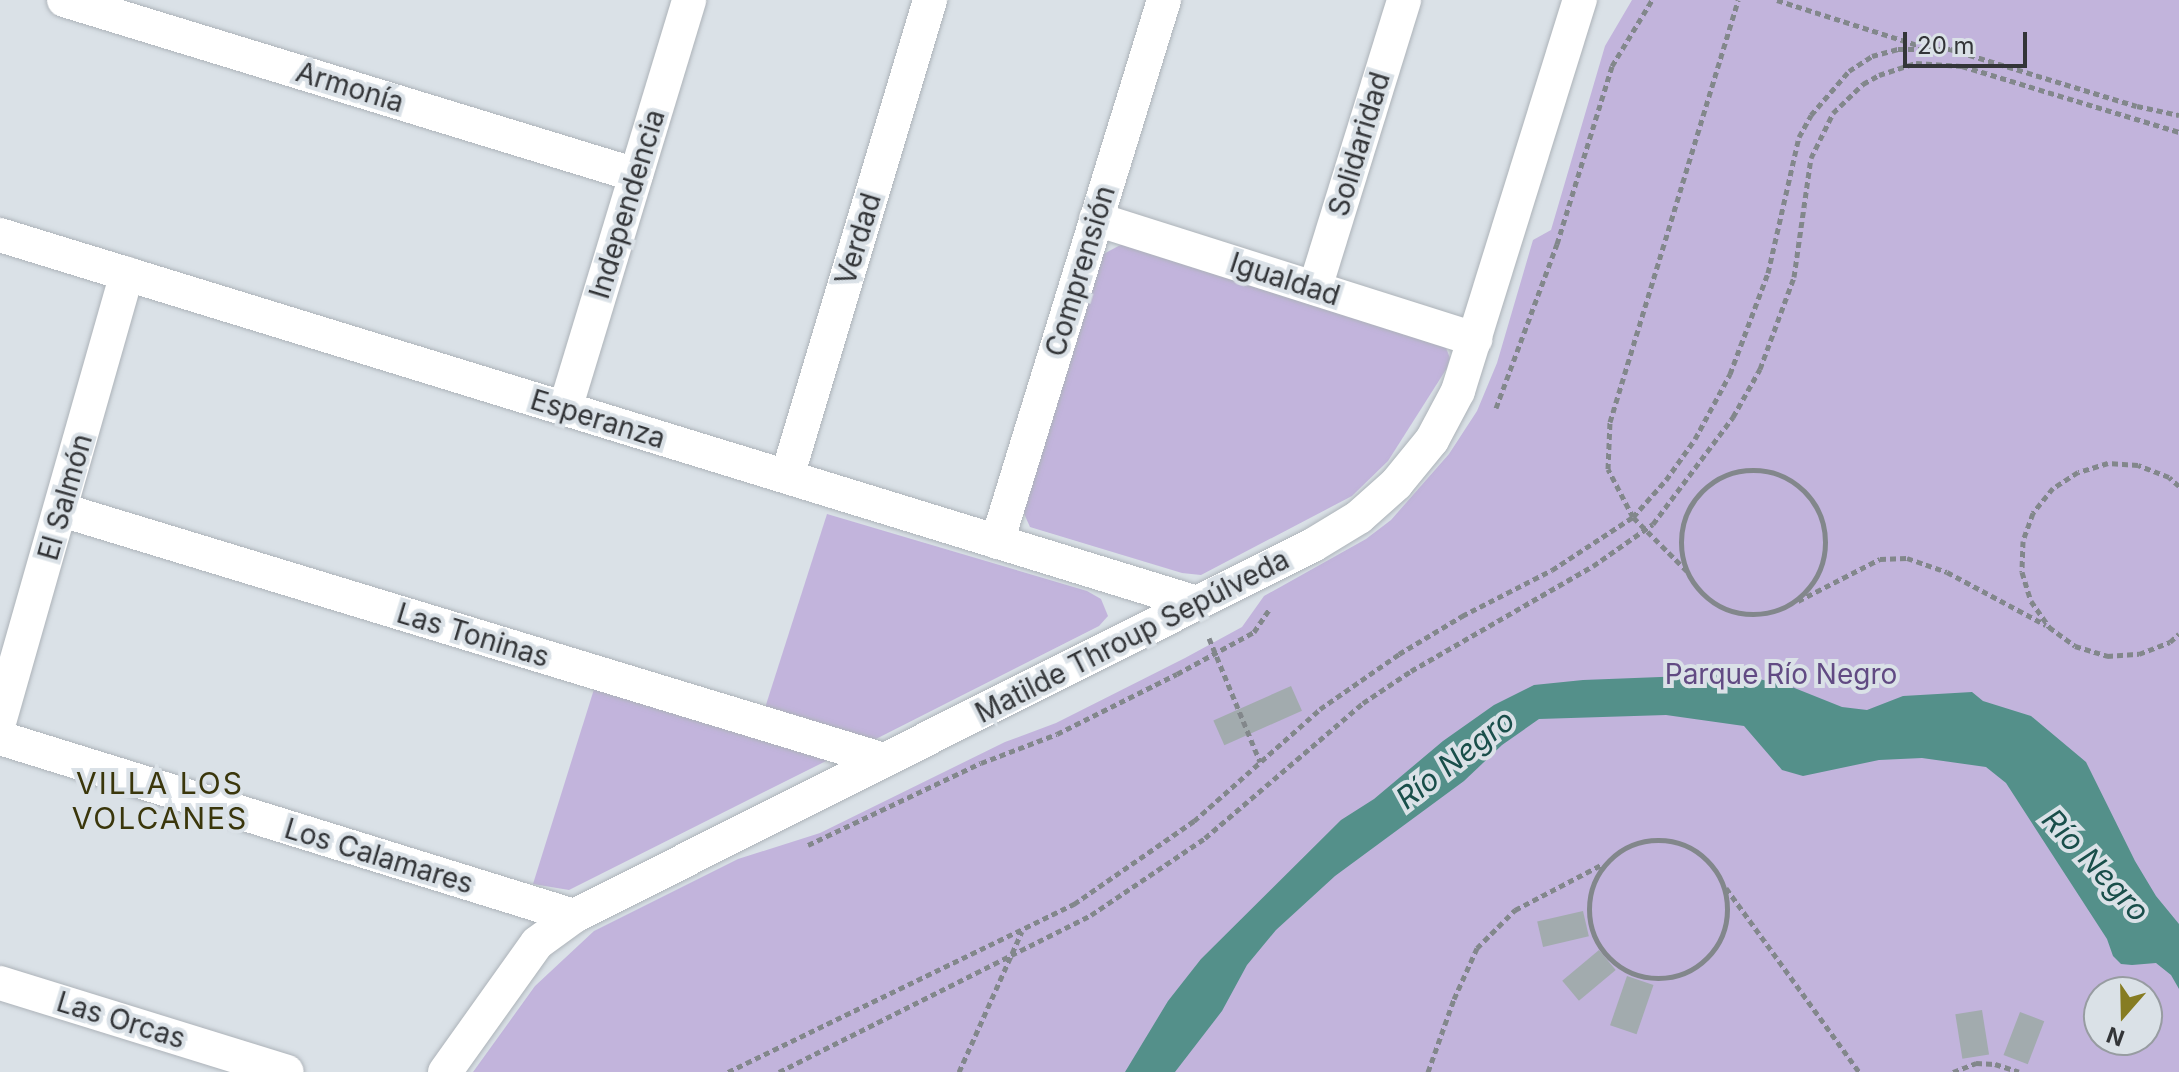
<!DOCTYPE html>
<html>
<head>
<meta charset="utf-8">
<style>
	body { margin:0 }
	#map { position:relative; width:2179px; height:1072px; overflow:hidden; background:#dae1e7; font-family:Inter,sans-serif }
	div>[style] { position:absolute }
	.green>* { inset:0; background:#c2b4dc }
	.water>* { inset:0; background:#54908a }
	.building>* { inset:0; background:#a2abae; transform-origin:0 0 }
	.path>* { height:5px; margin-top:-2.5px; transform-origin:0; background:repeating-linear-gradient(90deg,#82878b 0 6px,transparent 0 10px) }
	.path>.ring { margin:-2.5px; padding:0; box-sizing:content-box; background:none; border:5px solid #82878b; border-radius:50% }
	.roads { filter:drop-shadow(0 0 2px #adb3b9) drop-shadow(0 0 2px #adb3b9) }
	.minor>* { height:34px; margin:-17px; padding:0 17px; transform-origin:17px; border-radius:17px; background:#fff }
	span { translate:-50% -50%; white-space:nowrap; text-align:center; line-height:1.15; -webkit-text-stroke:8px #dae1e7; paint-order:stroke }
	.street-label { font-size:28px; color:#333538 }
	.park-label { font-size:28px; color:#614a83 }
	.water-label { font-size:30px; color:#194e4a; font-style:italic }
	.neighbourhood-label { font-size:30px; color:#3a360b; letter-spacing:2px }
	.north { position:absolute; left:2083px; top:976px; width:80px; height:80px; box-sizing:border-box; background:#dae1e7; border:2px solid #979ca1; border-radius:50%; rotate:200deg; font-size:22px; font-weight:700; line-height:32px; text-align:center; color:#333538 }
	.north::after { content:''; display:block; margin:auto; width:28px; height:36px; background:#867c22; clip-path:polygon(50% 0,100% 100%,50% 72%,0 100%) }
	.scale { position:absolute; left:1903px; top:32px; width:124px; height:36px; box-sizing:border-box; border:4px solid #333538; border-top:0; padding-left:10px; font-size:24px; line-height:28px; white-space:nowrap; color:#333538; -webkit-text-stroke:6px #dae1e7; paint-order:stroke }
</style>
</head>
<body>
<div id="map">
	<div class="green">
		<div style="clip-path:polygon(evenodd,1632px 0,2179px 0,2179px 1072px,473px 1072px,535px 986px,594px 931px,738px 859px,820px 833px,1005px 742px,1056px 723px,1185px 658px,1242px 627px,1264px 596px,1366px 539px,1391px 520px,1449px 454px,1477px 411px,1497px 363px,1533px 240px,1551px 230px,1605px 46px,1632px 0,2099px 992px,2147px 992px,2147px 1040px,2099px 1040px,2099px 992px)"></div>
		<div style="clip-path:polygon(1126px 242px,1436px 340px,1446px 348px,1450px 358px,1447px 368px,1388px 461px,1352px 496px,1201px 575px,1182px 573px,1030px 527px,1022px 509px,1096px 258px)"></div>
		<div style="clip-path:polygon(827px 514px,1087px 591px,1101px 599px,1108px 616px,1099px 626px,870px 742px,764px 711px)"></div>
		<div style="clip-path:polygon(595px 686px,822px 755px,826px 761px,569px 890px,533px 884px)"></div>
	</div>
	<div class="water">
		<div style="clip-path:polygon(1738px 674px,1792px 687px,1842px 707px,1867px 710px,1903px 696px,1972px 692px,1983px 701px,2031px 716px,2086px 762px,2135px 861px,2156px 896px,2179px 924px,2179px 989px,2171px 975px,2156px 963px,2132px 965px,2121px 964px,2113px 956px,2107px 939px,2006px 783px,1986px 767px,1922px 758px,1879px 760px,1803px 776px,1782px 770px,1744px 726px,1666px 715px,1539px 719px,1502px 745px,1464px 781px,1335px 876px,1276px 930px,1247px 965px,1222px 1011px,1175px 1072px,1125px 1072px,1168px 1001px,1201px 959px,1341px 820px,1374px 799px,1443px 741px,1494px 705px,1534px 685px,1583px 680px)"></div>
	</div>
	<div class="building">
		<div style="left:1291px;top:686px;width:27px;height:85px;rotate:66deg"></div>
		<div style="left:1583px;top:911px;width:26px;height:47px;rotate:77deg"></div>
		<div style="left:1599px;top:950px;width:26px;height:48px;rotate:50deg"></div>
		<div style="left:1627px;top:976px;width:28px;height:52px;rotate:19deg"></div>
		<div style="left:1982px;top:1010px;width:45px;height:27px;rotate:81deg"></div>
		<div style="left:2020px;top:1012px;width:26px;height:46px;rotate:21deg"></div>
	</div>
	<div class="path">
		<div style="left:1777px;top:0;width:147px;rotate:17.8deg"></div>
		<div style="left:1496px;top:408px;width:175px;rotate:-69.6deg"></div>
		<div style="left:1557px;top:244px;width:186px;rotate:-72.8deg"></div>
		<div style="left:1612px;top:66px;width:77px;rotate:-58.8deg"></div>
		<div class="ring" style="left:1681px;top:470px;width:139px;height:139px"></div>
		<div style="left:2179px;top:486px;width:13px;rotate:-138deg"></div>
		<div style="left:2169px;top:477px;width:33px;rotate:-159deg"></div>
		<div style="left:2138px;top:465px;width:30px;rotate:-176deg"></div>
		<div style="left:2108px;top:463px;width:31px;rotate:163deg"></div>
		<div style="left:2078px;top:472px;width:30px;rotate:147deg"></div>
		<div style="left:2053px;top:488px;width:32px;rotate:129deg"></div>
		<div style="left:2033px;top:513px;width:30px;rotate:110deg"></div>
		<div style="left:2023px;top:541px;width:31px;rotate:92deg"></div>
		<div style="left:2022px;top:572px;width:30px;rotate:73deg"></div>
		<div style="left:2031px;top:601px;width:32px;rotate:55deg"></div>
		<div style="left:2049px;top:627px;width:32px;rotate:36deg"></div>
		<div style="left:2075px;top:646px;width:34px;rotate:17deg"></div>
		<div style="left:2107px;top:656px;width:32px;rotate:-4deg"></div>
		<div style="left:2139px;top:654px;width:33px;rotate:-21deg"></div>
		<div style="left:2170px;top:642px;width:12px;rotate:-42deg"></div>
		<div style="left:1687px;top:571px;width:76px;rotate:-135deg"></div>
		<div style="left:1633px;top:517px;width:54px;rotate:-117.5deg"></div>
		<div style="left:1608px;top:469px;width:47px;rotate:-87.6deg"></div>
		<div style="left:1610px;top:422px;width:441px;rotate:-73.1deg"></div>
		<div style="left:1798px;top:601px;width:92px;rotate:-27.1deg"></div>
		<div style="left:1880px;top:559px;width:27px;rotate:-2deg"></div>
		<div style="left:1907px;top:558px;width:42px;rotate:19.3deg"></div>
		<div style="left:1947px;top:572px;width:112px;rotate:28.2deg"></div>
		<div style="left:1209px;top:638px;width:134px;rotate:67.6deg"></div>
		<div class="ring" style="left:1589px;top:840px;width:133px;height:133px"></div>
		<div style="left:808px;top:845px;width:191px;rotate:-25.4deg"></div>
		<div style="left:981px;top:763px;width:81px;rotate:-20.9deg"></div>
		<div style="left:1057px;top:734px;width:134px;rotate:-26.6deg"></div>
		<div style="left:1177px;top:674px;width:88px;rotate:-28.6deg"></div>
		<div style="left:1254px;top:632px;width:27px;rotate:-56deg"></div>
		<div style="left:1726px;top:888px;width:227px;rotate:54.1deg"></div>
		<div style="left:728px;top:1072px;width:385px;rotate:-25.9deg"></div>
		<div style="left:1074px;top:904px;width:146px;rotate:-34.7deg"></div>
		<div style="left:1194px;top:821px;width:169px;rotate:-41.6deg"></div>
		<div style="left:1320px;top:709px;width:96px;rotate:-34.8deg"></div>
		<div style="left:1399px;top:654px;width:74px;rotate:-31.1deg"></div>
		<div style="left:1462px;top:616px;width:101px;rotate:-27.1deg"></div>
		<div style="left:1552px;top:570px;width:97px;rotate:-33.2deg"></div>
		<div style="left:1633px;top:517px;width:50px;rotate:-48.3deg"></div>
		<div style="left:1666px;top:480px;width:50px;rotate:-54.7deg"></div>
		<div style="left:1695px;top:439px;width:74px;rotate:-61.7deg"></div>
		<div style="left:1730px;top:374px;width:108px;rotate:-69.4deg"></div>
		<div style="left:1768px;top:273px;width:139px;rotate:-77.2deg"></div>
		<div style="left:1799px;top:137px;width:25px;rotate:-61deg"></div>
		<div style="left:1811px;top:115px;width:58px;rotate:-49.2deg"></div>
		<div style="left:1849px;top:71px;width:27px;rotate:-33deg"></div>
		<div style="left:1872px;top:56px;width:27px;rotate:-15deg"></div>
		<div style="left:1898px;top:49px;width:52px"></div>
		<div style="left:1950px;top:49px;width:195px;rotate:17deg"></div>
		<div style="left:2137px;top:106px;width:43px;rotate:12.1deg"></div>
		<div style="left:779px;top:1072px;width:349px;rotate:-26.7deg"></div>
		<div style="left:1091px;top:915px;width:138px;rotate:-34deg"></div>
		<div style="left:1205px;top:838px;width:208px;rotate:-40.5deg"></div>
		<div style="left:1363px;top:703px;width:58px;rotate:-33.7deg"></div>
		<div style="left:1411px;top:671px;width:210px;rotate:-30deg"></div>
		<div style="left:1593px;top:566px;width:73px;rotate:-35deg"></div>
		<div style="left:1653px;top:524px;width:134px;rotate:-53.2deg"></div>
		<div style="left:1733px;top:417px;width:55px;rotate:-60.6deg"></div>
		<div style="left:1760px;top:369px;width:98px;rotate:-69.7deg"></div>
		<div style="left:1794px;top:277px;width:120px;rotate:-81.9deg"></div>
		<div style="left:1811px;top:158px;width:50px;rotate:-63.9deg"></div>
		<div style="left:1833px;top:113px;width:42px;rotate:-44deg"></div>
		<div style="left:1863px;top:84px;width:18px;rotate:-29deg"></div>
		<div style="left:1879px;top:75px;width:39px;rotate:-18deg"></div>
		<div style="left:1916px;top:63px;width:46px;rotate:3.7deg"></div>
		<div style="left:1962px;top:66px;width:227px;rotate:16.9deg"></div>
		<div style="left:959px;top:1072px;width:154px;rotate:-65.9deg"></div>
		<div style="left:1428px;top:1072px;width:77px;rotate:-70.4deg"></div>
		<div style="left:1454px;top:999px;width:56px;rotate:-65.7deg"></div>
		<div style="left:1477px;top:948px;width:54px;rotate:-45deg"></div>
		<div style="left:1515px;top:910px;width:97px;rotate:-27.6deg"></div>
		<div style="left:1953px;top:1072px;width:25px;rotate:-21deg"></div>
		<div style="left:1976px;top:1063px;width:19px;rotate:3deg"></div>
		<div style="left:1995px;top:1064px;width:25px;rotate:18deg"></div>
	</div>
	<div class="roads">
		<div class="minor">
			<div style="left:64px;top:0;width:598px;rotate:17.01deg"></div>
			<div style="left:1096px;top:219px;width:398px;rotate:17.6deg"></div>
			<div style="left:0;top:235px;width:1252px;rotate:17.09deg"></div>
			<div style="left:1315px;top:288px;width:301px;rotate:-72.8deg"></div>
			<div style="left:565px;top:409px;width:427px;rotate:-73.1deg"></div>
			<div style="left:787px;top:477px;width:498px;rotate:-73.3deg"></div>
			<div style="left:62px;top:510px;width:859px;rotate:16.92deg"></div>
			<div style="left:997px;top:542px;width:567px;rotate:-72.87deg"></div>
			<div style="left:0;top:719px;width:463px;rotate:-74.1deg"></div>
			<div style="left:0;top:738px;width:601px;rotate:17.23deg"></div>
			<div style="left:0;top:983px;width:300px;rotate:17.2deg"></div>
			<div style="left:445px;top:1072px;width:158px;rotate:-54.5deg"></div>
			<div style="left:537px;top:943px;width:46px;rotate:-36.1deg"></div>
			<div style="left:574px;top:916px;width:827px;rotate:-26.66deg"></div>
			<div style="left:1313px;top:545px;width:54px;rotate:-31.3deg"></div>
			<div style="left:1359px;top:517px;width:50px;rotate:-41.7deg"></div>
			<div style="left:1396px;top:484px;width:57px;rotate:-50.7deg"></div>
			<div style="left:1432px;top:440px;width:55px;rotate:-62deg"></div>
			<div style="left:1458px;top:391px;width:410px;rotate:-72.7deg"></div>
		</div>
	</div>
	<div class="street-label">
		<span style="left:350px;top:87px;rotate:17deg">Armonía</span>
		<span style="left:1359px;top:144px;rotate:-73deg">Solidaridad</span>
		<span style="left:627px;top:204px;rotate:-73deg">Independencia</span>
		<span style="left:858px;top:239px;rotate:-73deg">Verdad</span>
		<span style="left:1080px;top:271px;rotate:-73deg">Comprensión</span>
		<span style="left:1285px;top:279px;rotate:18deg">Igualdad</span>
		<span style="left:598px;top:419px;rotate:17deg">Esperanza</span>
		<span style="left:65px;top:497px;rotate:-74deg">El Salmón</span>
		<span style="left:473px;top:635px;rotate:17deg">Las Toninas</span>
		<span style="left:1132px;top:636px;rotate:-27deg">Matilde Throup Sepúlveda</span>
		<span style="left:379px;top:856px;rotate:17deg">Los Calamares</span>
		<span style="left:121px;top:1020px;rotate:17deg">Las Orcas</span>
	</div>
	<div class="park-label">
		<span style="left:1781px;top:674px">Parque Río Negro</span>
	</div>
	<div class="water-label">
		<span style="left:1455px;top:759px;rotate:-38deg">Río Negro</span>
		<span style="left:2096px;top:865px;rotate:47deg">Río Negro</span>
	</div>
	<div class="neighbourhood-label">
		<span style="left:160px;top:800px">VILLA LOS<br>VOLCANES</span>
	</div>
	<div class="north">N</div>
	<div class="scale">20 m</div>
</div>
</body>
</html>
